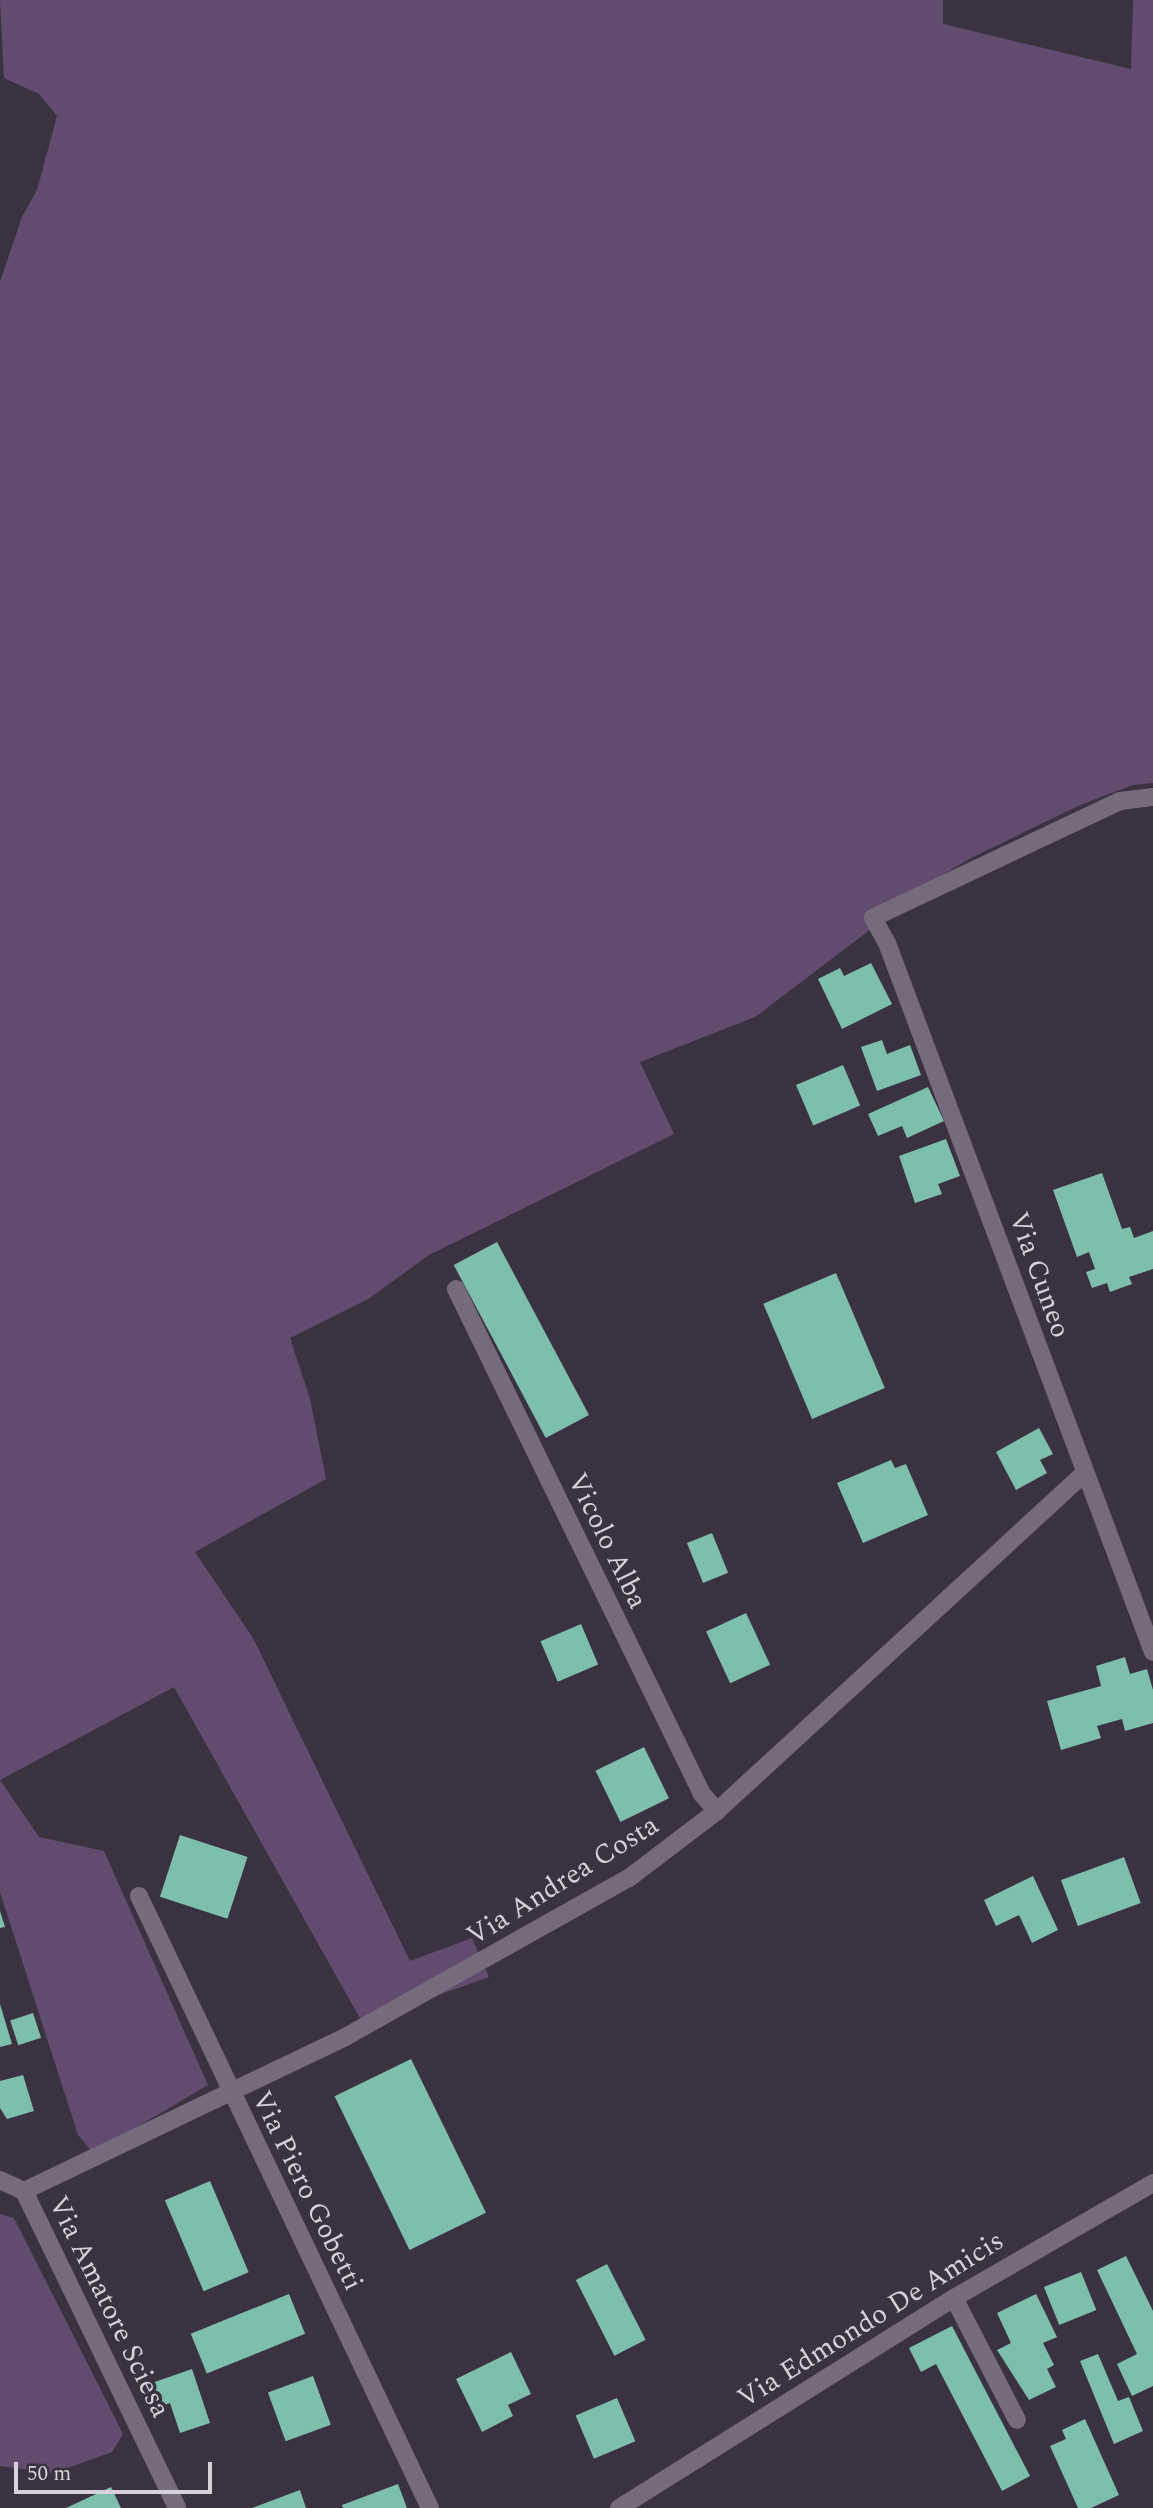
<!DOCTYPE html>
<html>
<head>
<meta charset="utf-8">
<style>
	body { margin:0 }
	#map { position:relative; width:1153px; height:2508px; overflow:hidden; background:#3b3241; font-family:Spectral,serif }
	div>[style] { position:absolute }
	.green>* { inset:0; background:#614c70 }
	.building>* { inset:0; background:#7dbeac; transform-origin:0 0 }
	.minor>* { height:18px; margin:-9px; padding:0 9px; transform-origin:9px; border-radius:9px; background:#756b7c }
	span { translate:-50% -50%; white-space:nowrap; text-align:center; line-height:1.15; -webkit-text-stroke:7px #3b3241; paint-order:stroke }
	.street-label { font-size:28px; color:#d6d0da }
	.scale { position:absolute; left:14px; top:2462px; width:198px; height:32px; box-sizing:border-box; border:4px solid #d6d0da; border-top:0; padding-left:9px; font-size:21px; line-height:24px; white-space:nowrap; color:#d6d0da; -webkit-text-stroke:5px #3b3241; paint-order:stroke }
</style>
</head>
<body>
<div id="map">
	<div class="green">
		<div style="clip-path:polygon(0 0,943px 0,943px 24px,1131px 69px,1133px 0,1153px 0,1153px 783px,1133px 785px,1080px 805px,971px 858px,941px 876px,755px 1017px,640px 1062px,674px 1134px,429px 1255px,368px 1299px,290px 1338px,310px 1399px,326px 1479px,195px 1552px,253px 1638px,410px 1961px,472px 1938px,489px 1977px,362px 2022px,174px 1687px,0 1780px,39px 1837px,104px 1851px,208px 2085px,93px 2153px,78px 2135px,0 1892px,0 282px,22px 217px,37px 190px,57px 116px,39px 94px,4px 78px)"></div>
		<div style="clip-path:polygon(0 2214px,14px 2218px,123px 2434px,112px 2452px,54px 2473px,0 2466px)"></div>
	</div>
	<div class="building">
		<div style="clip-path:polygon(871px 963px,892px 1004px,842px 1029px,818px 979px,840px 968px,844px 976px)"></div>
		<div style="clip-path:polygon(882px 1040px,887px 1054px,910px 1045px,921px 1075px,877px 1091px,861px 1047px)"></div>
		<div style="left:843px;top:1065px;width:44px;height:51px;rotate:67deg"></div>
		<div style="clip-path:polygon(928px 1087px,944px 1121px,907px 1138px,902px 1126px,878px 1136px,868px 1114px)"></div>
		<div style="clip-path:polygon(946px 1139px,960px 1176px,938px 1184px,942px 1194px,915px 1203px,899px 1156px)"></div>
		<div style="clip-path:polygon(1102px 1173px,1122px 1229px,1130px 1227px,1134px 1238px,1153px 1231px,1153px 1269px,1129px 1277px,1132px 1284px,1110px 1292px,1107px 1283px,1092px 1288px,1086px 1272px,1095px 1269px,1089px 1252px,1077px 1257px,1053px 1190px)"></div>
		<div style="left:497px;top:1242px;width:196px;height:49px;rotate:62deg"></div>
		<div style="left:836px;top:1273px;width:125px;height:79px;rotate:67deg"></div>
		<div style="clip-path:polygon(1039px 1428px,1053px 1454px,1040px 1460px,1047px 1473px,1016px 1490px,996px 1452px)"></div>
		<div style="clip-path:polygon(891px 1460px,895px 1468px,906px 1464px,928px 1515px,863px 1543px,837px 1483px)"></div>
		<div style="left:712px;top:1533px;width:43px;height:27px;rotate:68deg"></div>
		<div style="left:746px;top:1613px;width:57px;height:44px;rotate:65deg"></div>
		<div style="left:581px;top:1624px;width:44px;height:44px;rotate:67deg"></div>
		<div style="clip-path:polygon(1125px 1657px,1130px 1674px,1147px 1669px,1153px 1690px,1153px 1723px,1125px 1731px,1122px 1719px,1097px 1726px,1101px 1738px,1061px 1750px,1047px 1701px,1101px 1686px,1096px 1666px)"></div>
		<div style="left:644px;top:1747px;width:57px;height:54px;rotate:64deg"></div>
		<div style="left:180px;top:1835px;width:71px;height:65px;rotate:18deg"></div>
		<div style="left:1124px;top:1857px;width:49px;height:67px;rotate:70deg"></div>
		<div style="clip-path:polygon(1033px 1876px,1058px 1930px,1032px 1943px,1019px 1915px,996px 1926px,984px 1900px)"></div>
		<div style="clip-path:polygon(0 1911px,5px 1927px,0 1928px)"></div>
		<div style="clip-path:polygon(0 2004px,12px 2044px,0 2047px)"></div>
		<div style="left:33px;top:2013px;width:26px;height:24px;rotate:72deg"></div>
		<div style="left:411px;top:2059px;width:171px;height:85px;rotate:64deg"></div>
		<div style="clip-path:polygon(23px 2075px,34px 2111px,7px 2119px,0 2108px,0 2081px)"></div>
		<div style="left:210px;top:2181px;width:99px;height:49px;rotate:67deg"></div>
		<div style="clip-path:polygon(1126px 2256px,1153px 2311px,1153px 2386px,1132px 2396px,1117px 2364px,1137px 2354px,1097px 2270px)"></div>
		<div style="left:607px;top:2264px;width:85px;height:35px;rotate:63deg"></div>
		<div style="left:1081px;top:2272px;width:41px;height:40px;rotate:68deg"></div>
		<div style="left:289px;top:2294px;width:43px;height:106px;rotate:68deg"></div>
		<div style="clip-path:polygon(1036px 2294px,1057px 2337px,1043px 2343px,1054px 2365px,1047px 2369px,1056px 2387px,1029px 2400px,997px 2350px,1011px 2343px,997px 2313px)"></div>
		<div style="clip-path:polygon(952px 2326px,1030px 2476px,1002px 2491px,936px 2364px,921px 2372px,909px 2348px)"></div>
		<div style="clip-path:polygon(511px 2352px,531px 2394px,508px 2405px,513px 2416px,482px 2432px,456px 2379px)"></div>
		<div style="clip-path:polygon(1098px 2354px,1118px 2401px,1129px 2397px,1143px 2431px,1114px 2444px,1080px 2361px)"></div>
		<div style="clip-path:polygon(192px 2369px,210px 2423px,180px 2433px,170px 2403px,157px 2408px,149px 2384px)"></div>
		<div style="left:313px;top:2376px;width:52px;height:48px;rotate:70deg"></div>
		<div style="left:617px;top:2398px;width:47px;height:45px;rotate:67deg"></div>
		<div style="clip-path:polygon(1085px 2419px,1119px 2495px,1091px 2508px,1078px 2508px,1050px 2446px,1066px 2439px,1062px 2430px)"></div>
		<div style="clip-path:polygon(398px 2484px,407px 2508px,343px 2508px,342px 2505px)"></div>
		<div style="clip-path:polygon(111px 2487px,121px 2508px,66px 2508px)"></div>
		<div style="clip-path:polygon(300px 2490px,306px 2508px,252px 2508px)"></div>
	</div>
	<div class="minor">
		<div style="left:1153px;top:797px;width:33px;rotate:173deg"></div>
		<div style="left:1120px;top:801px;width:273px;rotate:154.7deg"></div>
		<div style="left:873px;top:918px;width:29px;rotate:61deg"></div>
		<div style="left:887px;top:943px;width:757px;rotate:69.44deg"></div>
		<div style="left:456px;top:1289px;width:562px;rotate:64.03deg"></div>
		<div style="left:702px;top:1794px;width:23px;rotate:49deg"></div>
		<div style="left:139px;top:1896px;width:678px;rotate:64.57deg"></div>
		<div style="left:0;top:2180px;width:26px;rotate:25deg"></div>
		<div style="left:24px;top:2191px;width:352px;rotate:64.2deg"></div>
		<div style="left:24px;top:2191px;width:358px;rotate:-25.6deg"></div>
		<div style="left:347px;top:2036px;width:323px;rotate:-29.3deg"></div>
		<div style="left:629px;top:1878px;width:111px;rotate:-37.3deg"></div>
		<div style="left:717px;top:1811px;width:498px;rotate:-42.6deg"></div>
		<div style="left:954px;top:2298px;width:137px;rotate:62.7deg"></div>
		<div style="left:619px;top:2508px;width:395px;rotate:-32.1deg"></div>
		<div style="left:954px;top:2298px;width:230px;rotate:-30deg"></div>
	</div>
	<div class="street-label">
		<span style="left:1039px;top:1275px;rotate:70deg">Via Cuneo</span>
		<span style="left:607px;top:1541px;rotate:64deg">Vicolo Alba</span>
		<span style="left:563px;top:1881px;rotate:-32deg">Via Andrea Costa</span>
		<span style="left:307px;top:2191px;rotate:64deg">Via Piero Gobetti</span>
		<span style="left:109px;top:2307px;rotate:64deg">Via Amatore Sciesa</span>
		<span style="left:871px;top:2320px;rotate:-32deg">Via Edmondo De Amicis</span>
	</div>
	<div class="scale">50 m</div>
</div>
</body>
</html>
